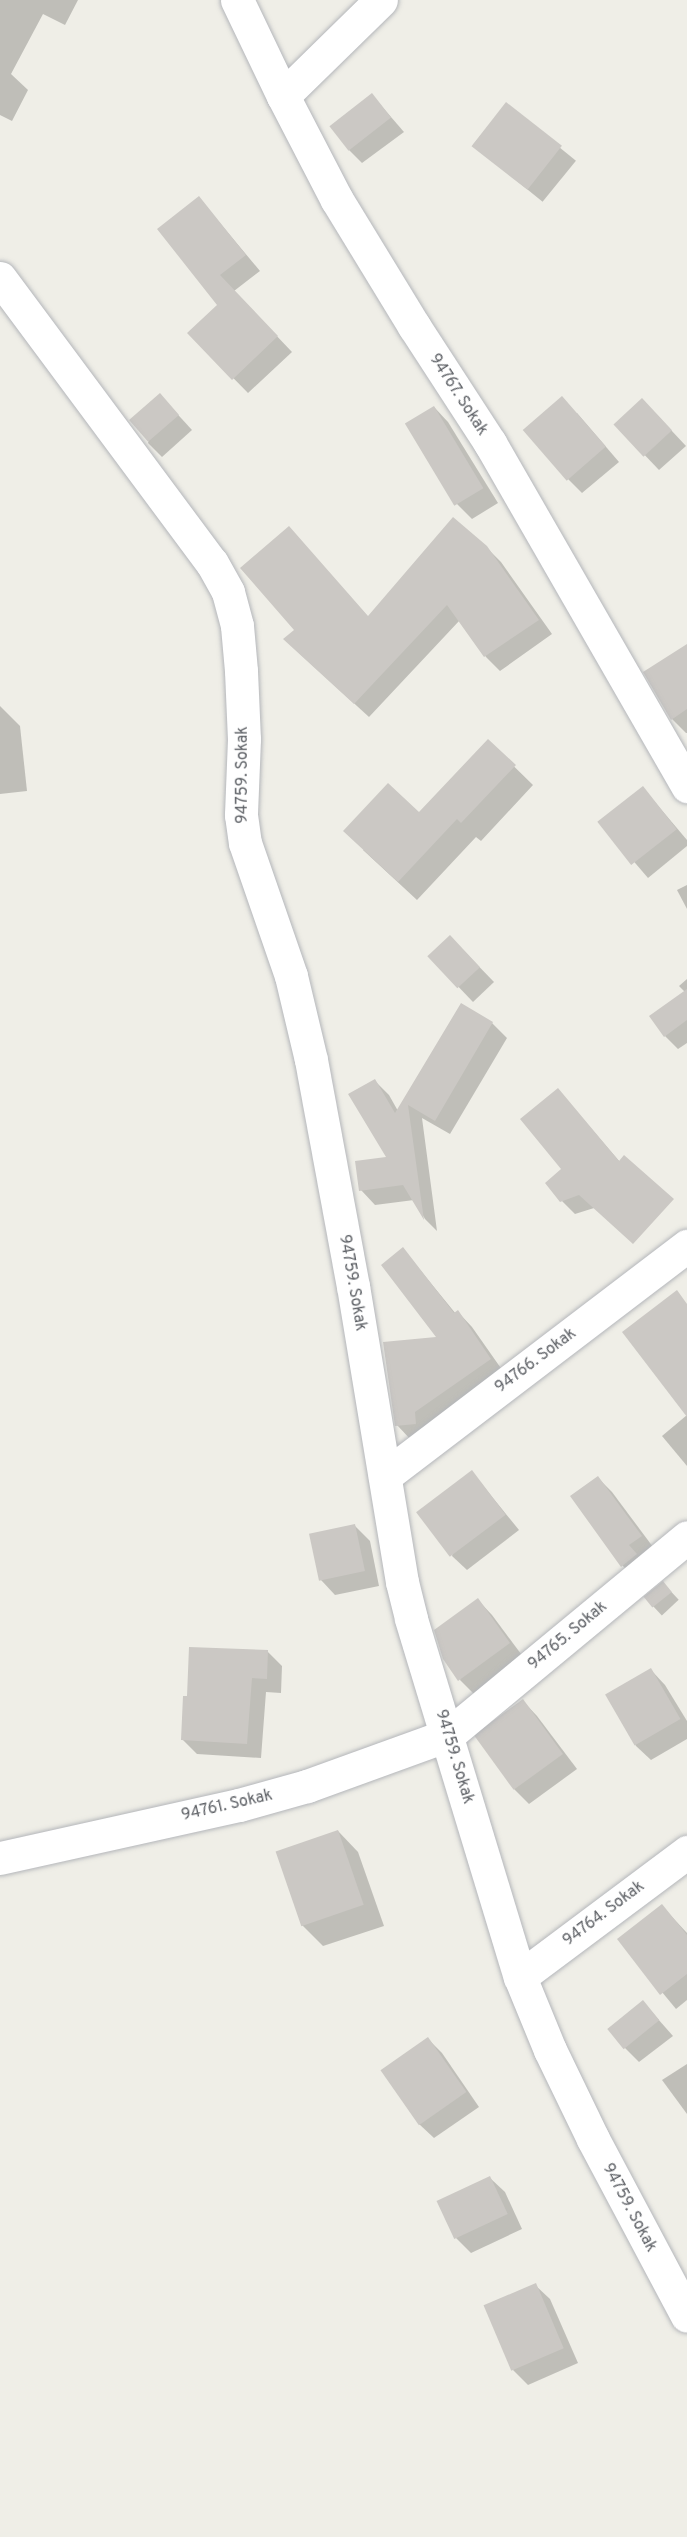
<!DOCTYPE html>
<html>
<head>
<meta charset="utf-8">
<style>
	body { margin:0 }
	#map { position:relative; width:687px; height:2537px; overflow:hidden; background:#efeee7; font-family:Overpass,sans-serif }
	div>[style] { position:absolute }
	.shadow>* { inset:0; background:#0003; transform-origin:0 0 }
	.building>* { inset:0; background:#cbc8c4; transform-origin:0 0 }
	.roads { filter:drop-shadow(0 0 2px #b4b6ba) drop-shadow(0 0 2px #b4b6ba) }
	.minor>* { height:33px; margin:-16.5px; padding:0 16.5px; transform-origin:16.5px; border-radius:16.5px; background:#fff }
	span { translate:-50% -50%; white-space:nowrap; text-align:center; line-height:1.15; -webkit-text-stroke:5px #fff; paint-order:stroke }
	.street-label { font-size:16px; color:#5e6166 }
</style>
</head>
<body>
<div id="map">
	<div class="shadow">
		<div style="clip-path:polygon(0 0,78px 0,65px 25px,43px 14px,11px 74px,28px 90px,12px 121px,0 115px)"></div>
		<div style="clip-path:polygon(372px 95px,404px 132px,362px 163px,348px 149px)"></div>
		<div style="left:506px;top:104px;width:90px;height:53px;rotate:39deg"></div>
		<div style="clip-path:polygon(199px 198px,260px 271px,234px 291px,292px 352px,248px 393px,189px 333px,219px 305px)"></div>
		<div style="clip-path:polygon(160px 395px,192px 430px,162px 457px,148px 443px)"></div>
		<div style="clip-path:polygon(434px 407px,448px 422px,498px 503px,472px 519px,457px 504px)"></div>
		<div style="clip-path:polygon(577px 413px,619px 462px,582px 493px,568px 479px)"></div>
		<div style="clip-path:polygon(657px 415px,686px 446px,659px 470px,616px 425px)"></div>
		<div style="clip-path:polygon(289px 528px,369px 618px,486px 547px,501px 562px,552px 634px,500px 671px,486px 657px,460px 620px,369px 717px,299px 653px)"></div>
		<div style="clip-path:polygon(687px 652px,687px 733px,686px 733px,672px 719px)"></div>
		<div style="clip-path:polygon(0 706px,20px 726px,27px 791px,0 794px)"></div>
		<div style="clip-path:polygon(488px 741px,533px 785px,481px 841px,476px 837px,417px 900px,363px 850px,419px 814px)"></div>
		<div style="clip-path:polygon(643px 788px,687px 840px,687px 846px,648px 878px,600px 822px)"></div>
		<div style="clip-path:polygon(687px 885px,687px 909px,677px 890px)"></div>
		<div style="clip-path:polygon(464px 951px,494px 982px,473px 1002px,429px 956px)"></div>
		<div style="clip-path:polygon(687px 979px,687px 1043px,678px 1049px,665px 1036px,685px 992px,679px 986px)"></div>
		<div style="clip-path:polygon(462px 1005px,492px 1023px,507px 1038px,450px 1134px,422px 1118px,437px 1231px,425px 1219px,414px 1200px,375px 1205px,361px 1190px,389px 1158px,374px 1080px,389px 1095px,398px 1111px)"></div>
		<div style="clip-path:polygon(558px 1090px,620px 1162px,594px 1208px,575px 1214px,562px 1201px,564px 1170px)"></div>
		<div style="clip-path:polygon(403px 1249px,456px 1314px,458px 1312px,472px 1327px,505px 1374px,411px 1440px,397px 1425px,439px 1338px)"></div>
		<div style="clip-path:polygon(687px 1415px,687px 1466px,662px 1436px)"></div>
		<div style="clip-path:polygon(472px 1472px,519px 1530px,467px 1570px,452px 1556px)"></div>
		<div style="clip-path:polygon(598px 1478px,612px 1492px,656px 1551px,637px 1581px,623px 1566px,572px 1496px)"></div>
		<div style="clip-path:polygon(355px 1526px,370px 1541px,379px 1586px,335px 1595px,321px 1580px)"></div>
		<div style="left:663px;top:1583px;width:23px;height:23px;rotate:47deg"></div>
		<div style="clip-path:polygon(478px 1600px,492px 1615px,524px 1658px,474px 1694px,460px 1680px)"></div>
		<div style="clip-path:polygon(267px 1651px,282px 1666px,281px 1693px,266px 1692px,261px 1758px,197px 1754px,182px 1739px,189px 1697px)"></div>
		<div style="clip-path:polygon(651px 1670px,665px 1685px,687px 1721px,687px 1739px,651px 1760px,636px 1746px,607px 1696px)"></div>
		<div style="clip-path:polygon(523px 1701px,537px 1716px,577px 1769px,529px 1804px,514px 1789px)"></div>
		<div style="clip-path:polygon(338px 1831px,358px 1852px,384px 1926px,323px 1946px,302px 1925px)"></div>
		<div style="clip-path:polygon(662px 1906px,687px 1933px,687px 2000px,676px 2009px,619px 1940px)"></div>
		<div style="clip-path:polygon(643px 2002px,673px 2036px,639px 2062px,624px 2047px)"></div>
		<div style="clip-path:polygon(428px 2039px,442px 2053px,479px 2107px,434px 2138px,419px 2124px)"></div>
		<div style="clip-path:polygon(687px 2064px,687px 2114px,662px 2080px)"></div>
		<div style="clip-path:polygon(490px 2178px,505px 2192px,522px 2229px,471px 2253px,456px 2238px)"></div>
		<div style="clip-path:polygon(535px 2285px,550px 2299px,578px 2363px,528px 2385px,513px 2370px)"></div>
	</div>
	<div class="building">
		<div style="left:372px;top:93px;width:31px;height:54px;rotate:52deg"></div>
		<div style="left:506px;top:102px;width:71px;height:56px;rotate:38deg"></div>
		<div style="clip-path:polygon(199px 196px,246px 255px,220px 275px,278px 336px,232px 380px,187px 333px,217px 305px,157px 229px)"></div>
		<div style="left:160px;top:393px;width:29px;height:41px;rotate:49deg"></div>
		<div style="left:562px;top:396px;width:67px;height:52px;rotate:49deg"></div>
		<div style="left:642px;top:398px;width:44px;height:39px;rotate:47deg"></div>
		<div style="left:434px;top:406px;width:96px;height:34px;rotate:59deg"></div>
		<div style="clip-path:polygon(453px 517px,487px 546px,539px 620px,484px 657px,447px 605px,354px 704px,283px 639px,294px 630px,240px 568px,289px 526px,368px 616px)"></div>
		<div style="clip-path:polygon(687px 644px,687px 709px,671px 720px,643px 672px)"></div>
		<div style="clip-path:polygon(488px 739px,516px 765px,461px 823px,457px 819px,398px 882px,343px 831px,388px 783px,419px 812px)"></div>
		<div style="left:643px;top:786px;width:55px;height:58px;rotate:52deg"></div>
		<div style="left:450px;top:935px;width:44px;height:31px;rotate:47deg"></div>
		<div style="clip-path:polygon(687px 989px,687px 1020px,664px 1037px,649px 1016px)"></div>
		<div style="clip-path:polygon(461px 1003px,493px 1022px,435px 1121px,408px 1105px,424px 1220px,403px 1185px,359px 1191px,355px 1161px,386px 1157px,348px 1094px,375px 1079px,395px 1113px)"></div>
		<div style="clip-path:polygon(558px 1088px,619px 1161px,624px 1155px,674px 1199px,633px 1244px,579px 1195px,560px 1202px,545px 1183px,561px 1169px,520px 1119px)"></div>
		<div style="clip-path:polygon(403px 1247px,454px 1313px,458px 1310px,491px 1359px,415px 1412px,416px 1424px,395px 1426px,383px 1342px,436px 1337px,381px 1265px)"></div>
		<div style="clip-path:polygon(677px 1290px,687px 1304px,687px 1417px,622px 1332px)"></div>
		<div style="left:472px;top:1470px;width:56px;height:70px;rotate:53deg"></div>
		<div style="clip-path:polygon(598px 1476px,642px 1536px,629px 1545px,637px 1554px,621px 1567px,570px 1496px)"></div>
		<div style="left:355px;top:1524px;width:48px;height:47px;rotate:78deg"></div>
		<div style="left:663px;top:1581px;width:14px;height:25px;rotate:51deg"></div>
		<div style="clip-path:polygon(478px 1598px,510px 1643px,458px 1681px,443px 1659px,434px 1630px)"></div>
		<div style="clip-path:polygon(189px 1647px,268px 1650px,267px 1679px,252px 1678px,247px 1744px,181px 1740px,183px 1696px,187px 1696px)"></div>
		<div style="left:651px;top:1668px;width:59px;height:53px;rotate:60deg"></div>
		<div style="left:523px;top:1699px;width:68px;height:61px;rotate:54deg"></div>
		<div style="left:338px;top:1830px;width:79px;height:66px;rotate:71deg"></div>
		<div style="clip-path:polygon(662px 1904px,687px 1935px,687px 1974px,660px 1995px,617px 1939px)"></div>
		<div style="left:643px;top:2000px;width:26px;height:46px;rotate:51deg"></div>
		<div style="left:428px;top:2037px;width:67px;height:58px;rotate:55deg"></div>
		<div style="left:490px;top:2176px;width:42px;height:59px;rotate:65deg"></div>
		<div style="left:536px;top:2283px;width:71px;height:57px;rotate:67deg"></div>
	</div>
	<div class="roads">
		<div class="minor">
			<div style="left:237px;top:0;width:106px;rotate:64.4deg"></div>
			<div style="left:283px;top:96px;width:117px;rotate:62.6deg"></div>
			<div style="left:337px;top:200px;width:148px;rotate:58.6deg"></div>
			<div style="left:414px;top:326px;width:140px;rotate:57deg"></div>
			<div style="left:490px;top:443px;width:396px;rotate:60.1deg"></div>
			<div style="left:283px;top:96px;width:137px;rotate:-44.4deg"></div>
			<div style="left:0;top:278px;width:355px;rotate:53.4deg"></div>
			<div style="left:212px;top:563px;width:33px;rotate:61deg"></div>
			<div style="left:228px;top:592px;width:35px;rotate:75deg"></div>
			<div style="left:237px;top:626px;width:45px;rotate:84.9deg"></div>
			<div style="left:241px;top:671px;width:68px;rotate:87.5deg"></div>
			<div style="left:244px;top:739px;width:76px;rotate:92.3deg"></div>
			<div style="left:241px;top:815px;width:28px;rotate:82deg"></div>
			<div style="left:245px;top:843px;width:141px;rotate:70.9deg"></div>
			<div style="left:291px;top:976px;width:86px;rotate:76.6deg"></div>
			<div style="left:311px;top:1060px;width:230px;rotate:79.5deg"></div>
			<div style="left:353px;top:1286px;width:300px;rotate:80.6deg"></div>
			<div style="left:402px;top:1582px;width:38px;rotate:76deg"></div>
			<div style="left:411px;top:1619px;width:374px;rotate:73.1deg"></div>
			<div style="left:520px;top:1977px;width:79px;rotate:67.7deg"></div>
			<div style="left:550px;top:2050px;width:99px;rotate:64.2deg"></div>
			<div style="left:593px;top:2139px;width:200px;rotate:62deg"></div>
			<div style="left:385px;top:1476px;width:380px;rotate:-37.3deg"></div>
			<div style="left:0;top:1858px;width:245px;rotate:-12.5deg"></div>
			<div style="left:239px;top:1805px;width:71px;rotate:-15.6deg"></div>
			<div style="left:307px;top:1786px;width:150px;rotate:-19.9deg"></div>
			<div style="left:448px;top:1735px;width:310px;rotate:-39.6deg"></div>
			<div style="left:520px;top:1977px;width:209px;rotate:-36.8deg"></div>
		</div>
	</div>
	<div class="street-label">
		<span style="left:458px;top:395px;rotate:57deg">94767. Sokak</span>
		<span style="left:243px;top:775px;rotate:-90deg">94759. Sokak</span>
		<span style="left:352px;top:1283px;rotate:80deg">94759. Sokak</span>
		<span style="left:536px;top:1361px;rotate:-37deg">94766. Sokak</span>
		<span style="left:568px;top:1636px;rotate:-40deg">94765. Sokak</span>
		<span style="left:454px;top:1757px;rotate:73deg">94759. Sokak</span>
		<span style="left:227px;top:1806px;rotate:-13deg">94761. Sokak</span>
		<span style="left:604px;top:1914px;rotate:-37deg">94764. Sokak</span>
		<span style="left:629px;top:2208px;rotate:62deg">94759. Sokak</span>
	</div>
</div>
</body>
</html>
